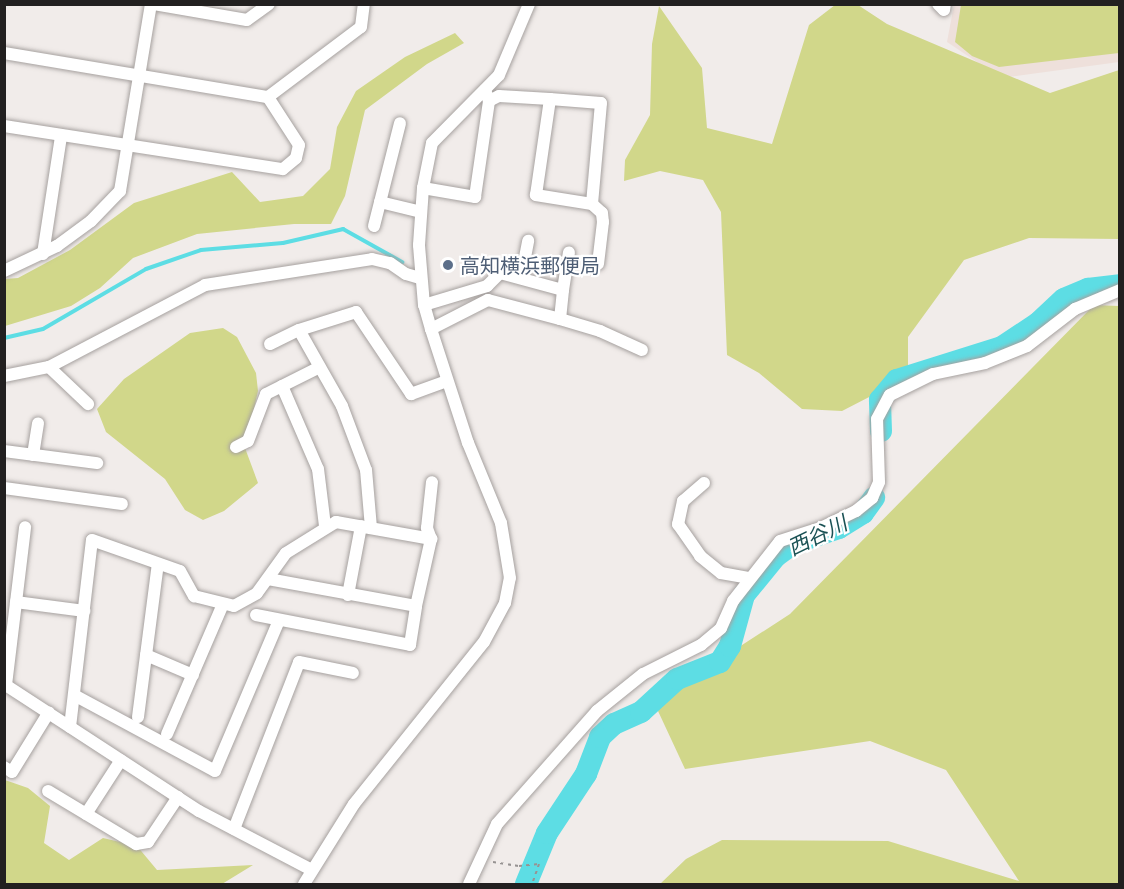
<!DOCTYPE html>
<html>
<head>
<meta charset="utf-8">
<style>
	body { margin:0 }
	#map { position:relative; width:1124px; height:889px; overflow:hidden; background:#f1ecea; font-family:Manrope,"Noto Sans JP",sans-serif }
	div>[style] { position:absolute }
	.built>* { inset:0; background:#eee0db }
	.green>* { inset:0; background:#d1d78a }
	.stream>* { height:4px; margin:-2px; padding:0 2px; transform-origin:2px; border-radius:2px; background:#5ddde4 }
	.river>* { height:22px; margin:-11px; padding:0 11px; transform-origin:11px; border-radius:11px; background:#5ddde4 }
	.path>* { height:2px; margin-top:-1px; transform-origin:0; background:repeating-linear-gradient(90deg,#979392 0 3px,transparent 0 7.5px) }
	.roads { filter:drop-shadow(0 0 2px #a6a19f) drop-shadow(0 0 2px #a6a19f) }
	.minor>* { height:12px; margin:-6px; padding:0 6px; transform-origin:6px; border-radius:6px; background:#fff }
	.dots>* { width:16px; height:16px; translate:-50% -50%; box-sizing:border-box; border:3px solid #fff; border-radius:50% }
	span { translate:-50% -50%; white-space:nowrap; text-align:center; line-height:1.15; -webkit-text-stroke:4.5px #fff; paint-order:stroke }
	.service-label { font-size:20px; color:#4e5e75 }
	.left { translate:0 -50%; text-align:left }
	.water-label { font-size:21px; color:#1b5255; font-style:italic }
	.frame { position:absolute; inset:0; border:6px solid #222020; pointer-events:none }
</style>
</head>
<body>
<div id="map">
	<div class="built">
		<div style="clip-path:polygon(954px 5px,1119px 5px,1119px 62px,1001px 78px,947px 42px)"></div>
	</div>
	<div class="green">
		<div style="clip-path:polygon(835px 5px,858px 5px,887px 24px,1050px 93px,1119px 70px,1119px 239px,1029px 238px,964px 260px,908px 337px,908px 377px,842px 411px,802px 409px,759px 373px,727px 355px,721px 212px,703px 180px,660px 171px,624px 181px,625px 160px,650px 115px,652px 44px,659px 6px,702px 68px,707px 128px,772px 144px,809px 25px)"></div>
		<div style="clip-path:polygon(961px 5px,1119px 5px,1119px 53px,999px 67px,972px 56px,955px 42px)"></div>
		<div style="clip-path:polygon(455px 33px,464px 43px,427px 64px,365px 110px,345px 196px,331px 224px,294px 224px,197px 234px,133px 258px,100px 288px,71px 306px,5px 326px,5px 279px,18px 278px,70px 250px,134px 203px,232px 172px,260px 202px,303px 196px,330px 169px,337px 127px,356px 91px,405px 57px)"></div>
		<div style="clip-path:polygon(1094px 305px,1119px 306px,1119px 884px,660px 884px,686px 859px,722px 840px,888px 841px,1019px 881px,946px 770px,870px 741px,685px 769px,658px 711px,665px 695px,790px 614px)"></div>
		<div style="clip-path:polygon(223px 328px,237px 337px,256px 373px,258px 391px,245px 448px,258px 483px,224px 511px,203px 520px,185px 510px,165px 479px,106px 432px,97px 409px,124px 379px,190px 333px)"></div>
		<div style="clip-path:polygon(5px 780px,28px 788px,50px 806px,44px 843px,69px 860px,103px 838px,137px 846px,157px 870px,253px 865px,222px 884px,5px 884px)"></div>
	</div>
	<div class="stream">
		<div style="left:4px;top:338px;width:40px;rotate:-13deg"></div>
		<div style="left:43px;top:329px;width:119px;rotate:-30.2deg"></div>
		<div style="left:146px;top:269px;width:58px;rotate:-19.1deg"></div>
		<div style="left:201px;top:250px;width:82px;rotate:-4.9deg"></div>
		<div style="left:283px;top:243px;width:62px;rotate:-13.1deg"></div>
		<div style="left:343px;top:229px;width:68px;rotate:29.2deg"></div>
	</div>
	<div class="river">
		<div style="left:881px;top:431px;width:31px;rotate:-92deg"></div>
		<div style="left:880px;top:400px;width:26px;rotate:-50deg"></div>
		<div style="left:897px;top:380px;width:110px;rotate:-17.4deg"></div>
		<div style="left:1002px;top:347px;width:43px;rotate:-33.7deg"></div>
		<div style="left:1038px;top:323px;width:35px;rotate:-43deg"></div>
		<div style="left:1064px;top:299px;width:26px;rotate:-23deg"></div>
		<div style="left:1088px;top:289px;width:32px;rotate:-7deg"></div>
		<div style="left:526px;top:884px;width:55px;rotate:-67.6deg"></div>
		<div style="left:547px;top:833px;width:71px;rotate:-56.5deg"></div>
		<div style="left:586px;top:774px;width:40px;rotate:-69deg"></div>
		<div style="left:600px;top:737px;width:19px;rotate:-43deg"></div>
		<div style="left:614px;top:724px;width:30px;rotate:-24deg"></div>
		<div style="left:641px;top:712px;width:49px;rotate:-42.5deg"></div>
		<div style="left:677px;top:679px;width:46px;rotate:-21.6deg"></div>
		<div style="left:720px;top:662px;width:19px;rotate:-58deg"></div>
		<div style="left:730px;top:646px;width:53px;rotate:-74.6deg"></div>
		<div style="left:744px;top:595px;width:50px;rotate:-50.6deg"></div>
		<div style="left:776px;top:556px;width:22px;rotate:-36deg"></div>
		<div style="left:794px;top:543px;width:47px;rotate:-18.4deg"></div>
		<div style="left:839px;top:528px;width:28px;rotate:-32deg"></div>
		<div style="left:863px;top:513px;width:19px;rotate:-54deg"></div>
	</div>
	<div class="path">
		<div style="left:493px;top:862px;width:26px;rotate:9deg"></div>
		<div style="left:519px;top:866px;width:20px;rotate:-6deg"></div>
		<div style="left:539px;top:864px;width:21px;rotate:109deg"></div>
	</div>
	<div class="roads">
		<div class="minor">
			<div style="left:154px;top:4px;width:94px;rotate:9.8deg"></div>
			<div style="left:247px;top:20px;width:27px;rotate:-36deg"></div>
			<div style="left:938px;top:4px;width:8px;rotate:45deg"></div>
			<div style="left:944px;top:10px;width:6px;rotate:-81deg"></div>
			<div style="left:4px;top:53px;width:268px;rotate:9.5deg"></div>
			<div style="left:268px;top:97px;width:116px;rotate:-37deg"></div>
			<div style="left:361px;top:27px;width:23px;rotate:-83deg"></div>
			<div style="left:485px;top:90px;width:12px;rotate:70deg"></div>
			<div style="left:489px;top:101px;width:11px;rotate:-27deg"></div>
			<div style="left:499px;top:96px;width:51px;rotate:3.4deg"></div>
			<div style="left:550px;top:99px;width:51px;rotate:4.5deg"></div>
			<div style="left:601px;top:103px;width:101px;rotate:95.1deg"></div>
			<div style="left:592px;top:204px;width:57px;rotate:-170.9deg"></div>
			<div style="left:536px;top:195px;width:97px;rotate:-81.7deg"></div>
			<div style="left:4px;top:126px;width:282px;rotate:8.8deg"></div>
			<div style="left:283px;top:169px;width:17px;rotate:-40deg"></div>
			<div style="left:296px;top:158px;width:13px;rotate:-77deg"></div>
			<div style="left:299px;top:145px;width:57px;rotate:-122.9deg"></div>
			<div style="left:423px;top:188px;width:53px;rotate:9.8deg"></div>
			<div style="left:475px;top:197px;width:97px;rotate:-81.7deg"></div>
			<div style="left:380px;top:202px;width:42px;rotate:13.7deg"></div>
			<div style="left:592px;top:204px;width:13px;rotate:42deg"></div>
			<div style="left:602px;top:213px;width:9px;rotate:84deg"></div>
			<div style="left:603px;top:222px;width:42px;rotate:96.8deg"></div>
			<div style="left:374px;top:226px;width:106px;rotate:-75.8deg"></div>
			<div style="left:43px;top:254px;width:119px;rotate:-81.3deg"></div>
			<div style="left:4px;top:271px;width:59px;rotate:-25.3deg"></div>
			<div style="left:57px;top:246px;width:42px;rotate:-36.3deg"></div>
			<div style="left:91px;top:221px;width:42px;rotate:-46deg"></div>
			<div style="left:120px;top:191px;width:190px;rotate:-80.6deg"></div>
			<div style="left:521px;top:278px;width:38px;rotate:-79deg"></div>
			<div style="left:424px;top:305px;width:66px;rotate:-16.8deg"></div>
			<div style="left:487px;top:286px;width:18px;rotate:-45deg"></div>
			<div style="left:500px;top:273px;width:65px;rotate:15.1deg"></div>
			<div style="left:563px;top:290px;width:38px;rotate:-81deg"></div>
			<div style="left:560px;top:319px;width:42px;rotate:16.7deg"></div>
			<div style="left:600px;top:331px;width:46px;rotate:24.3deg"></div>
			<div style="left:431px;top:329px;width:64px;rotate:-27deg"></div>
			<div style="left:488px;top:300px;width:74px;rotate:14.8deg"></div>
			<div style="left:560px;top:319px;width:29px;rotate:-84deg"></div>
			<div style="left:270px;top:344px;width:32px;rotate:-26deg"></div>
			<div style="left:49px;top:367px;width:54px;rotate:43.5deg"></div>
			<div style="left:4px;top:376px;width:46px;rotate:-11.3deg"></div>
			<div style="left:49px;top:367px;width:176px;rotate:-27.7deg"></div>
			<div style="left:205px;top:285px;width:169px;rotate:-8.8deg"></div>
			<div style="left:372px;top:259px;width:18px;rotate:13deg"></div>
			<div style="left:390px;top:263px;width:19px;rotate:35deg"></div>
			<div style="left:406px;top:274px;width:15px;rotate:16deg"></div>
			<div style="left:282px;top:386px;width:90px;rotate:66.6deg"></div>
			<div style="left:318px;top:469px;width:57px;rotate:83deg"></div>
			<div style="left:236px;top:447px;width:13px;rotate:-27deg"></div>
			<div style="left:248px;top:441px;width:50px;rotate:-69deg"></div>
			<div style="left:266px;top:394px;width:60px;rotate:-26.6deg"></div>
			<div style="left:4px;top:451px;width:94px;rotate:7.4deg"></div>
			<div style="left:33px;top:455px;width:32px;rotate:-81deg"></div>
			<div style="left:704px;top:483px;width:28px;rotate:139deg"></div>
			<div style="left:683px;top:501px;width:24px;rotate:102deg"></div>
			<div style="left:678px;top:524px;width:39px;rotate:55deg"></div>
			<div style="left:700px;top:556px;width:27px;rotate:39deg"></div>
			<div style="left:721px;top:573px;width:29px;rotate:10deg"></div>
			<div style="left:4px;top:488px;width:119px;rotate:7.7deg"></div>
			<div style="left:371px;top:528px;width:58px;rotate:-94.9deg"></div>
			<div style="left:366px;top:470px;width:68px;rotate:-110.6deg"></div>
			<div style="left:342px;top:406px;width:87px;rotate:-119.5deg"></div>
			<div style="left:299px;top:330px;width:60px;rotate:-17.5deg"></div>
			<div style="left:356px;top:312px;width:99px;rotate:56.1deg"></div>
			<div style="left:411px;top:394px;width:37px;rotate:-20deg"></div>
			<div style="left:268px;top:579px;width:150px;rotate:10.3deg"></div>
			<div style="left:416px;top:606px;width:69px;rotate:-77.4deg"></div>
			<div style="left:431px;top:539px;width:12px;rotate:-110deg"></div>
			<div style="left:427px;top:528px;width:46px;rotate:-83.8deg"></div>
			<div style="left:348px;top:595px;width:70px;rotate:-79.3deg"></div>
			<div style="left:16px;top:602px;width:69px;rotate:7.5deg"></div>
			<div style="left:256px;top:615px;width:157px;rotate:11deg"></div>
			<div style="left:410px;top:645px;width:39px;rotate:-81deg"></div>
			<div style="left:146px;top:655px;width:51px;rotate:23.1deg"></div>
			<div style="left:4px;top:684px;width:233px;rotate:33.1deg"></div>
			<div style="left:199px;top:811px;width:127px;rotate:27.6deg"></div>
			<div style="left:6px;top:685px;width:159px;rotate:-83.1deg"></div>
			<div style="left:74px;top:695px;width:160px;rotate:28.3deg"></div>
			<div style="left:215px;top:771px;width:164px;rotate:-67deg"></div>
			<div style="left:138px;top:717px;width:154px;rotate:-82.6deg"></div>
			<div style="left:70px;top:727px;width:188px;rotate:-83.3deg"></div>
			<div style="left:92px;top:540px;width:93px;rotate:19.4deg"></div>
			<div style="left:180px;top:571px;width:29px;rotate:61deg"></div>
			<div style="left:194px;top:596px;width:41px;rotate:14deg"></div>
			<div style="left:234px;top:606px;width:26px;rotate:-29deg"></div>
			<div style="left:257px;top:593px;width:49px;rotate:-54.1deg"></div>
			<div style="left:286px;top:553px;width:59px;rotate:-31.8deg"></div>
			<div style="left:336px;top:522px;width:97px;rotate:10.1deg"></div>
			<div style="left:167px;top:734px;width:139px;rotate:-66.7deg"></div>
			<div style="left:4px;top:767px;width:9px;rotate:32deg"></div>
			<div style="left:12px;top:772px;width:70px;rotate:-58.3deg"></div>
			<div style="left:48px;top:791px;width:103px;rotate:31.1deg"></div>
			<div style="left:136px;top:844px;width:12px;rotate:-9deg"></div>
			<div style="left:148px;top:842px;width:54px;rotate:-56.3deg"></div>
			<div style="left:86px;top:814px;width:64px;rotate:-57.1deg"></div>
			<div style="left:234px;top:829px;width:179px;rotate:-68.7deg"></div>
			<div style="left:299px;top:662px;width:55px;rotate:11.5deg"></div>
			<div style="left:304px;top:884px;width:94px;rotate:-58deg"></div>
			<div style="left:354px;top:804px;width:208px;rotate:-51.3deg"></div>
			<div style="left:484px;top:642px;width:44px;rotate:-61.7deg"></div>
			<div style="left:505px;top:603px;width:25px;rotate:-79deg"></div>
			<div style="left:510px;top:578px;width:56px;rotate:-99.3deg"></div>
			<div style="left:501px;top:523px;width:87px;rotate:-112.4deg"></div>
			<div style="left:468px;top:443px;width:120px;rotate:-108deg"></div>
			<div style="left:431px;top:329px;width:25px;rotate:-106deg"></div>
			<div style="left:424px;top:305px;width:60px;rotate:-94.8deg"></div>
			<div style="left:419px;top:245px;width:57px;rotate:-86deg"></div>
			<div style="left:423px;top:188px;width:46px;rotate:-78.7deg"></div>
			<div style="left:432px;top:143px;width:95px;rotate:-45.4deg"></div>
			<div style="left:499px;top:75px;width:77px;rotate:-67.1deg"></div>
			<div style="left:469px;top:884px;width:66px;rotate:-65deg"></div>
			<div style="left:497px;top:824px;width:151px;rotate:-48.5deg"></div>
			<div style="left:597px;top:711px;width:59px;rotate:-38.8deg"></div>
			<div style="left:643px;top:674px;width:65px;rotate:-26.6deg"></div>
			<div style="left:701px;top:645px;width:26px;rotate:-40deg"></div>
			<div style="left:721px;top:628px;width:30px;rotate:-66deg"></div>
			<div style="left:733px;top:601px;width:76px;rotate:-51.9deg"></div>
			<div style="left:780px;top:541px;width:45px;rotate:-18deg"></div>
			<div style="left:823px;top:527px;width:37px;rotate:-26deg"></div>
			<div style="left:856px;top:511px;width:21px;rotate:-39deg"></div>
			<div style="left:872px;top:498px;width:17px;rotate:-66deg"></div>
			<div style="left:879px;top:482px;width:63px;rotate:-91.8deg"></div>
			<div style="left:877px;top:419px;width:27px;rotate:-62deg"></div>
			<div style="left:890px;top:395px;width:48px;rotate:-26deg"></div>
			<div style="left:933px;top:374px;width:53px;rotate:-11.9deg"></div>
			<div style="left:985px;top:363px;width:45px;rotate:-22deg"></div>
			<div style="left:1027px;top:346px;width:61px;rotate:-37.6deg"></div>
			<div style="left:1075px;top:309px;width:49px;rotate:-22.9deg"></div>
		</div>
	</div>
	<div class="dots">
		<div style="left:448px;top:265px;background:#5c6f8a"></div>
	</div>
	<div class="service-label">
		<span class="left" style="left:460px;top:265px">高知横浜郵便局</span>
	</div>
	<div class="water-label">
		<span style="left:817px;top:535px;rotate:-26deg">西谷川</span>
	</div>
	<div class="frame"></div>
</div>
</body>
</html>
